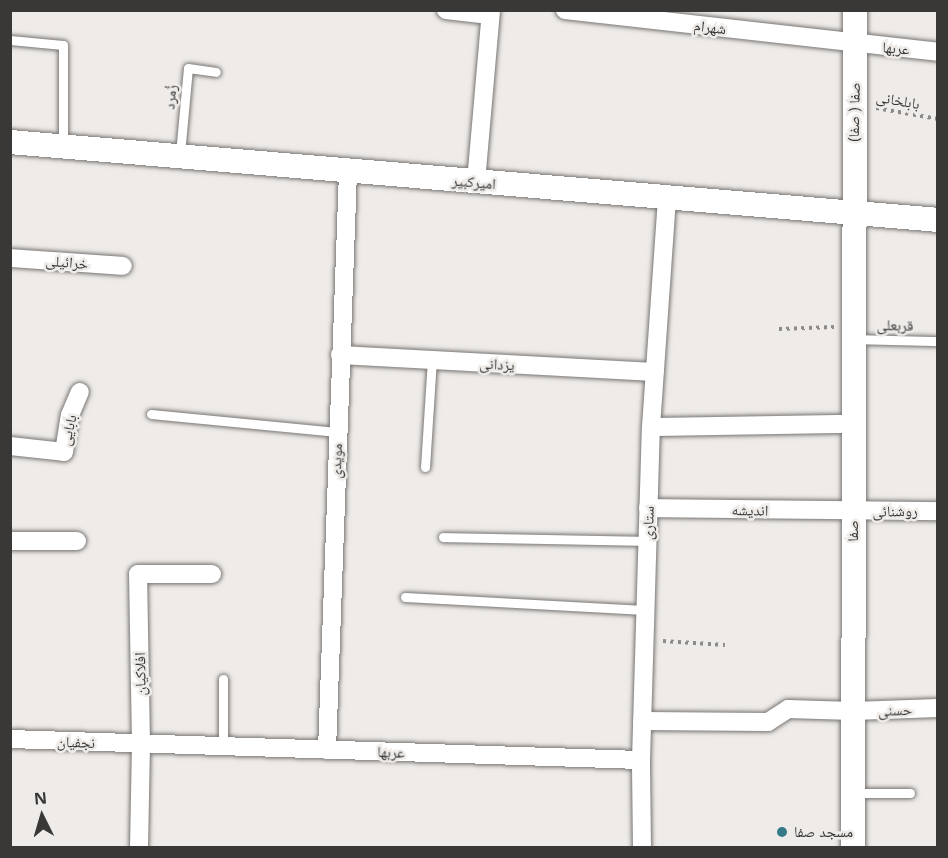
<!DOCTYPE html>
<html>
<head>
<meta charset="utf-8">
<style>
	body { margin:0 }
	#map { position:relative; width:948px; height:858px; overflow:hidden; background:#eeebe8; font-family:"Open Sans","Noto Naskh Arabic",sans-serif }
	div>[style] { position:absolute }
	.path>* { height:4px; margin-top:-2px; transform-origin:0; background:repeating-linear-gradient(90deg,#8d8b89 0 3px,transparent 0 7.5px) }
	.roads { filter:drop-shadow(0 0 2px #787573) drop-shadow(0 0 2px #787573) }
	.lane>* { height:9px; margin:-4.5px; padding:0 4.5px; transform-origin:4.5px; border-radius:4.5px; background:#fff }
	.street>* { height:18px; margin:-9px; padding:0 9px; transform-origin:9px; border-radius:9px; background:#fff }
	.secondary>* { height:24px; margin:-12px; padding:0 12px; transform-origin:12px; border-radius:12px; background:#fff }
	.dots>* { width:16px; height:16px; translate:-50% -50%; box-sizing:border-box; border:3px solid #eeebe8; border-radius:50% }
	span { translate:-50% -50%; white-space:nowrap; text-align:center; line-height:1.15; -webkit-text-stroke:5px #eeebe8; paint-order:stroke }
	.street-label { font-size:15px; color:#393837 }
	.poi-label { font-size:15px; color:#393837 }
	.left { translate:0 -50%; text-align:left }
	.frame { position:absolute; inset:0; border:12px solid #393837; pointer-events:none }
	.north { position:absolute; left:12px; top:786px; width:60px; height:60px; -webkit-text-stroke:4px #eeebe8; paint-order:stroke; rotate:355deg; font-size:16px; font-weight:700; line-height:24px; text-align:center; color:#393837 }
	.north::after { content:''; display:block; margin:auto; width:21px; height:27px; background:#393837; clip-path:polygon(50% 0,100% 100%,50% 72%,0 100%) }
</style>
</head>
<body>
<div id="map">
	<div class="path">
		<div style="left:876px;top:108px;width:63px;rotate:10.1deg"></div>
		<div style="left:779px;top:329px;width:55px;rotate:-2.1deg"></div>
		<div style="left:663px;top:641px;width:62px;rotate:3.7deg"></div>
	</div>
	<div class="roads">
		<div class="lane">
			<div style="left:10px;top:40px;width:53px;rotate:5.4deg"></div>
			<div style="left:63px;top:45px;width:100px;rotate:90deg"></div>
			<div style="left:180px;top:154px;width:86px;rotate:-84.7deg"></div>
			<div style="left:188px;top:68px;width:28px;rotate:8deg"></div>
			<div style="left:855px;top:339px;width:83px;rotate:1.4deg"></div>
			<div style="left:151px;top:414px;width:187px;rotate:5.5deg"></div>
			<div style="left:425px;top:467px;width:107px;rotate:-86.3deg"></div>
			<div style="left:443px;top:537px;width:204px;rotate:1.1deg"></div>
			<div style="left:405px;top:597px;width:240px;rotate:3.1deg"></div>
			<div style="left:223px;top:679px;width:67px;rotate:90deg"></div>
			<div style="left:855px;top:793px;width:55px"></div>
		</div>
		<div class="street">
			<div style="left:446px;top:10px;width:44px;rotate:6.5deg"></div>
			<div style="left:565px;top:10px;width:375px;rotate:6.4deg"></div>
			<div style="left:476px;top:182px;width:173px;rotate:-85deg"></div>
			<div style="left:10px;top:258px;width:113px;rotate:4deg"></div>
			<div style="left:340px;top:355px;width:315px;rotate:3.1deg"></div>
			<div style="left:651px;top:427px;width:202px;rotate:-0.9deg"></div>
			<div style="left:10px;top:446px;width:54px;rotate:6.3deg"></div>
			<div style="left:64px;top:452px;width:37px;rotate:-81deg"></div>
			<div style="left:70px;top:415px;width:25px;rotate:-67deg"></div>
			<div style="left:648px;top:508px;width:290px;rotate:0.6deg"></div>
			<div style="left:10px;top:541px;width:67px"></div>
			<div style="left:642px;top:721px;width:126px;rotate:0.5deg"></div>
			<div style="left:768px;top:722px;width:24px;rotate:-33deg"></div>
			<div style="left:788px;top:709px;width:65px;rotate:1.8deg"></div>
			<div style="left:853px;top:711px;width:85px;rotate:-2deg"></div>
			<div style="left:10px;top:739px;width:631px;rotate:1.91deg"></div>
			<div style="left:327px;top:750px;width:579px;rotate:-87.92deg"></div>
			<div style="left:139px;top:848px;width:104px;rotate:-88.9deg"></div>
			<div style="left:141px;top:744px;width:170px;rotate:-91deg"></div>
			<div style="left:138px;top:574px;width:74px"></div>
			<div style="left:642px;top:848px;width:88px;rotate:-90.7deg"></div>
			<div style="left:641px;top:760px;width:333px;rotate:-88.3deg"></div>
			<div style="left:651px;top:427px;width:229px;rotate:-86deg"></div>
		</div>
		<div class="secondary">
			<div style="left:10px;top:142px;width:931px;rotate:4.8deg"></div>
			<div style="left:853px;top:848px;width:838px;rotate:-89.86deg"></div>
		</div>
	</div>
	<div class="dots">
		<div style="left:782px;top:832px;background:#357a88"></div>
	</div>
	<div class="street-label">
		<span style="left:710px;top:27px;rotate:7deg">شهرام</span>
		<span style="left:896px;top:48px;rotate:5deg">عربها</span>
		<span style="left:170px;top:97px;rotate:-85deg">زُمرد</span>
		<span style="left:898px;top:100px;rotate:10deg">بابلخانی</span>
		<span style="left:854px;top:112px;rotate:-89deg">صفا ( صفا)</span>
		<span style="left:474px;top:182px;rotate:5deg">امیرکبیر</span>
		<span style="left:67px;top:262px;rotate:5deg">خرائیلی</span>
		<span style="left:895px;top:325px;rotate:1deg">قربعلی</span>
		<span style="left:497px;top:364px;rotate:3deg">یزدانی</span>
		<span style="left:68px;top:430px;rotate:-77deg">بابایی</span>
		<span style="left:336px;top:461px;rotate:-88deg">مویدی</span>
		<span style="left:750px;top:510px;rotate:1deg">اندیشه</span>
		<span style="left:895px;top:511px;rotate:-1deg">روشنائی</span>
		<span style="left:648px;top:523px;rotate:-88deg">ستاری</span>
		<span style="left:853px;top:531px;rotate:-90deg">صفا</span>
		<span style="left:140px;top:674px;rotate:-91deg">افلاکیان</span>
		<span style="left:895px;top:710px;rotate:-2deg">حسنی</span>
		<span style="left:76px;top:742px;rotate:2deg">نجفیان</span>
		<span style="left:391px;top:752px;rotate:2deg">عربها</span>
	</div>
	<div class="poi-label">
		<span class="left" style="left:794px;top:832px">مسجد صفا</span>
	</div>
	<div class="frame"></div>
	<div class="north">N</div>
</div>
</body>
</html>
